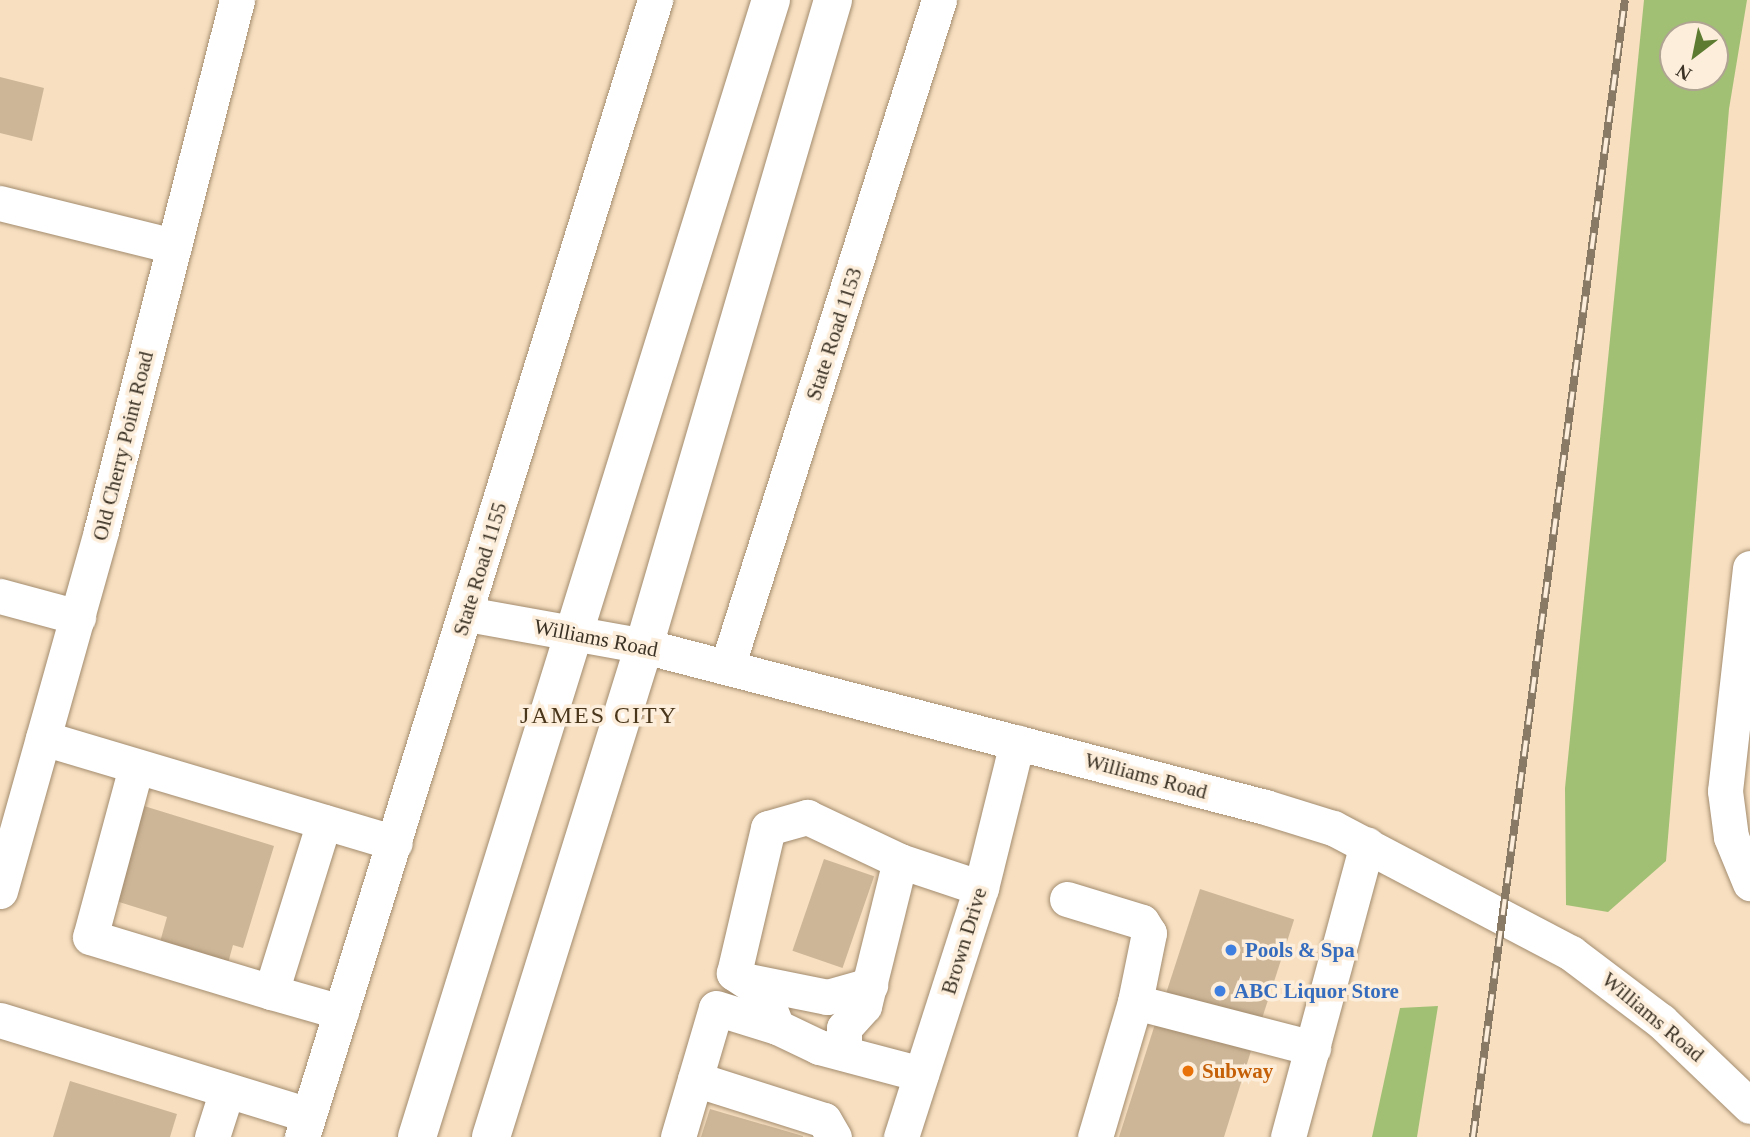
<!DOCTYPE html>
<html>
<head>
<meta charset="utf-8">
<style>
	body { margin:0 }
	#map { position:relative; width:1750px; height:1137px; overflow:hidden; background:#f7dfc0; font-family:"Times New Roman",serif }
	div>[style] { position:absolute }
	.green>* { inset:0; background:#a1c074 }
	.building>* { inset:0; background:#cdb698; transform-origin:0 0 }
	.roads { filter:drop-shadow(0 0 2px #a38c6f) drop-shadow(0 0 2px #a38c6f) }
	.minor>* { height:35px; margin:-17.5px; padding:0 17.5px; transform-origin:17.5px; border-radius:17.5px; background:#fff }
	.highway>* { height:38px; margin:-19px; padding:0 19px; transform-origin:19px; border-radius:19px; background:#fff }
	.rail>* { height:8px; margin-top:-4px; transform-origin:0; background:repeating-linear-gradient(90deg,#fceedb 0 16px,#897a65 0 32px); box-sizing:border-box; border-block:2px solid #897a65 }
	.dots>* { width:19px; height:19px; translate:-50% -50%; box-sizing:border-box; border:4px solid #fceedb; border-radius:50% }
	span { translate:-50% -50%; white-space:nowrap; text-align:center; line-height:1.15; -webkit-text-stroke:7px #fceedb; paint-order:stroke }
	.street-label { font-size:21px; color:#3b3225 }
	.shop-label { font-size:21px; color:#366cbe; font-weight:700 }
	.left { translate:0 -50%; text-align:left }
	.food-label { font-size:21px; color:#c56008; font-weight:700 }
	.quarter-label { font-size:24px; color:#49361b; letter-spacing:2px }
	.north { position:absolute; left:1659px; top:21px; width:70px; height:70px; box-sizing:border-box; background:#fceedb; border:2px solid #afa392; border-radius:50%; rotate:212deg; font-size:19px; font-weight:700; line-height:28px; text-align:center; color:#3b3225 }
	.north::after { content:''; display:block; margin:auto; width:24px; height:32px; background:#5d7c31; clip-path:polygon(50% 0,100% 100%,50% 72%,0 100%) }
</style>
</head>
<body>
<div id="map">
	<div class="green">
		<div style="clip-path:polygon(evenodd,1644px 0,1747px 0,1729px 109px,1666px 861px,1608px 912px,1566px 905px,1565px 788px,1644px 0,1715px 35px,1715px 77px,1673px 77px,1673px 35px,1715px 35px)"></div>
		<div style="clip-path:polygon(1438px 1006px,1417px 1137px,1372px 1137px,1400px 1008px)"></div>
	</div>
	<div class="building">
		<div style="clip-path:polygon(0 77px,44px 88px,32px 141px,0 133px)"></div>
		<div style="clip-path:polygon(144px 806px,274px 846px,243px 948px,233px 945px,228px 963px,160px 942px,167px 917px,116px 901px)"></div>
		<div style="left:824px;top:859px;width:53px;height:97px;rotate:19deg"></div>
		<div style="left:1200px;top:889px;width:99px;height:110px;rotate:18deg"></div>
		<div style="clip-path:polygon(1156px 1021px,1251px 1051px,1224px 1137px,1119px 1137px)"></div>
		<div style="clip-path:polygon(70px 1081px,177px 1114px,170px 1137px,53px 1137px)"></div>
		<div style="clip-path:polygon(710px 1109px,803px 1136px,803px 1137px,701px 1137px)"></div>
	</div>
	<div class="roads">
		<div class="minor">
			<div style="left:0;top:203px;width:179px;rotate:13.9deg"></div>
			<div style="left:1750px;top:568px;width:224px;rotate:96.4deg"></div>
			<div style="left:1725px;top:791px;width:46px;rotate:82.6deg"></div>
			<div style="left:1731px;top:837px;width:50px;rotate:67.6deg"></div>
			<div style="left:0;top:596px;width:81px;rotate:15.1deg"></div>
			<div style="left:467px;top:614px;width:180px;rotate:10.2deg"></div>
			<div style="left:644px;top:646px;width:642px;rotate:14.53deg"></div>
			<div style="left:1265px;top:807px;width:71px;rotate:17.2deg"></div>
			<div style="left:1333px;top:828px;width:269px;rotate:27.7deg"></div>
			<div style="left:1571px;top:953px;width:113px;rotate:37.1deg"></div>
			<div style="left:1661px;top:1021px;width:123px;rotate:43.7deg"></div>
			<div style="left:727px;top:667px;width:700px;rotate:-72.37deg"></div>
			<div style="left:43px;top:738px;width:367px;rotate:16.6deg"></div>
			<div style="left:136px;top:767px;width:176px;rotate:105.1deg"></div>
			<div style="left:90px;top:937px;width:189px;rotate:16.9deg"></div>
			<div style="left:271px;top:992px;width:178px;rotate:-72.7deg"></div>
			<div style="left:0;top:891px;width:374px;rotate:-74.3deg"></div>
			<div style="left:101px;top:531px;width:548px;rotate:-75.63deg"></div>
			<div style="left:1067px;top:899px;width:78px;rotate:17deg"></div>
			<div style="left:1142px;top:922px;width:13px;rotate:58deg"></div>
			<div style="left:1149px;top:933px;width:70px;rotate:101.5deg"></div>
			<div style="left:1135px;top:1002px;width:184px;rotate:14.5deg"></div>
			<div style="left:748px;top:981px;width:81px;rotate:11.4deg"></div>
			<div style="left:827px;top:997px;width:45px;rotate:-15.6deg"></div>
			<div style="left:271px;top:992px;width:73px;rotate:15.9deg"></div>
			<div style="left:0;top:1020px;width:322px;rotate:17.1deg"></div>
			<div style="left:844px;top:1053px;width:25px;rotate:-90deg"></div>
			<div style="left:844px;top:1028px;width:30px;rotate:-48deg"></div>
			<div style="left:864px;top:1006px;width:149px;rotate:-76.1deg"></div>
			<div style="left:921px;top:1074px;width:106px;rotate:-165.2deg"></div>
			<div style="left:819px;top:1047px;width:47px;rotate:-154.5deg"></div>
			<div style="left:777px;top:1027px;width:38px;rotate:-112deg"></div>
			<div style="left:763px;top:992px;width:35px;rotate:-147deg"></div>
			<div style="left:734px;top:973px;width:149px;rotate:-76.8deg"></div>
			<div style="left:768px;top:828px;width:41px;rotate:-15.8deg"></div>
			<div style="left:807px;top:817px;width:103px;rotate:25.3deg"></div>
			<div style="left:900px;top:861px;width:85px;rotate:18.4deg"></div>
			<div style="left:695px;top:1079px;width:135px;rotate:17.6deg"></div>
			<div style="left:824px;top:1120px;width:20px;rotate:60deg"></div>
			<div style="left:212px;top:1137px;width:49px;rotate:-72.3deg"></div>
			<div style="left:302px;top:1137px;width:1191px;rotate:-72.75deg"></div>
			<div style="left:678px;top:1137px;width:134px;rotate:-73.6deg"></div>
			<div style="left:716px;top:1008px;width:64px;rotate:17.3deg"></div>
			<div style="left:901px;top:1137px;width:262px;rotate:-72.2deg"></div>
			<div style="left:981px;top:888px;width:150px;rotate:-76.1deg"></div>
			<div style="left:1095px;top:1137px;width:141px;rotate:-73.5deg"></div>
			<div style="left:1288px;top:1137px;width:303px;rotate:-74.9deg"></div>
		</div>
		<div class="highway">
			<div style="left:417px;top:1137px;width:1191px;rotate:-72.71deg"></div>
			<div style="left:491px;top:1137px;width:514px;rotate:-72.69deg"></div>
			<div style="left:644px;top:646px;width:673px;rotate:-73.69deg"></div>
		</div>
	</div>
	<div class="rail">
		<div style="left:1473px;top:1137px;width:1147px;rotate:-82.39deg"></div>
	</div>
	<div class="dots">
		<div style="left:1231px;top:950px;background:#3f7fe0"></div>
		<div style="left:1220px;top:991px;background:#3f7fe0"></div>
		<div style="left:1188px;top:1071px;background:#e8710a"></div>
	</div>
	<div class="street-label">
		<span style="left:834px;top:334px;rotate:-72deg">State Road 1153</span>
		<span style="left:123px;top:446px;rotate:-76deg">Old Cherry Point Road</span>
		<span style="left:480px;top:569px;rotate:-73deg">State Road 1155</span>
		<span style="left:596px;top:638px;rotate:11deg">Williams Road</span>
		<span style="left:1146px;top:776px;rotate:15deg">Williams Road</span>
		<span style="left:964px;top:941px;rotate:-73deg">Brown Drive</span>
		<span style="left:1653px;top:1017px;rotate:40deg">Williams Road</span>
	</div>
	<div class="shop-label">
		<span class="left" style="left:1245px;top:950px">Pools &amp; Spa</span>
		<span class="left" style="left:1234px;top:991px">ABC Liquor Store</span>
	</div>
	<div class="food-label">
		<span class="left" style="left:1202px;top:1071px">Subway</span>
	</div>
	<div class="quarter-label">
		<span style="left:599px;top:716px">JAMES CITY</span>
	</div>
	<div class="north">N</div>
</div>
</body>
</html>
